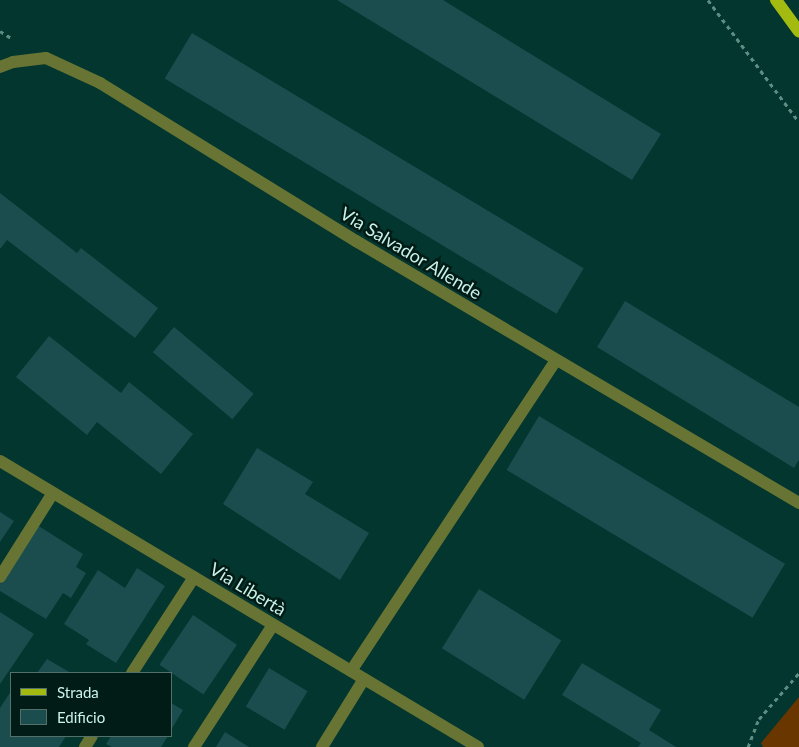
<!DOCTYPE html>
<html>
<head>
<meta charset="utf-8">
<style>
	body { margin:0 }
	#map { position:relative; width:799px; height:747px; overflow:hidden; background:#03362e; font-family:Lato,sans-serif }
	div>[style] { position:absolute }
	.green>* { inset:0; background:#6a3600 }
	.building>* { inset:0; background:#1b4d4f; transform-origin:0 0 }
	.path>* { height:3px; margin-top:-1.5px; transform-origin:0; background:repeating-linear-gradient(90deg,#5f8d84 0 4px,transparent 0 8px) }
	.minor>* { height:12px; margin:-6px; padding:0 6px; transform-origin:6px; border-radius:6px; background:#687433 }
	.major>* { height:12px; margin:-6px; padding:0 6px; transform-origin:6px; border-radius:6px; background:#a3ba10 }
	span { translate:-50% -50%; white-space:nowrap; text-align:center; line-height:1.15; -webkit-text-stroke:5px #011b16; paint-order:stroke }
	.street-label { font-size:18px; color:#caf3e8 }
	.legend { position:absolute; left:10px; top:672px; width:162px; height:65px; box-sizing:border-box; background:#011b16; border:1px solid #51716a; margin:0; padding:6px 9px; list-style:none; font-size:15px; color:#caf3e8 }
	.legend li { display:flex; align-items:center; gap:10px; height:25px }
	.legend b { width:25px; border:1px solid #51716a }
</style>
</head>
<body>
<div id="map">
	<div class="green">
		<div style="clip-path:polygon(799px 697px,799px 747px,763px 747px,761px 743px)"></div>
	</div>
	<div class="building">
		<div style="clip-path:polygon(337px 0,443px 0,661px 134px,632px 180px)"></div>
		<div style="left:192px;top:33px;width:457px;height:53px;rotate:31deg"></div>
		<div style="clip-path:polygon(0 193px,77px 253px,81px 248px,158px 308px,135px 338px,7px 240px,0 249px)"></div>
		<div style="clip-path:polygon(625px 301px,799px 407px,799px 460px,794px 468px,597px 347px)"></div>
		<div style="left:174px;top:327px;width:104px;height:33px;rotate:40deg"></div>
		<div style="clip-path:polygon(49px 336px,121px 393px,129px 382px,193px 434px,161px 474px,97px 422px,87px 435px,16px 377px)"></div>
		<div style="left:539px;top:416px;width:287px;height:63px;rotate:31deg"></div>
		<div style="clip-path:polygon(257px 448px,313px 482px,305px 494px,369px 533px,340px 580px,223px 504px)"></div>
		<div style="clip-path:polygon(0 512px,14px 521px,0 542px)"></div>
		<div style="clip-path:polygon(37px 525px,83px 554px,76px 567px,86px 573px,71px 598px,63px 593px,46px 619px,0 591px,0 584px)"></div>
		<div style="clip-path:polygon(137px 568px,165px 586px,116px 663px,86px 644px,89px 640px,64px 624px,98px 570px,125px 588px)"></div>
		<div style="left:479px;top:589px;width:97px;height:70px;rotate:32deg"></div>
		<div style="clip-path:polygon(0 612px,34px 634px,0 684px)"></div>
		<div style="left:193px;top:615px;width:53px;height:60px;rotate:34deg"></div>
		<div style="clip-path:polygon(47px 659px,71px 673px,37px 673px)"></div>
		<div style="clip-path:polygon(582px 663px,661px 710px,649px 730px,676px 747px,638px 747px,641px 743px,562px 695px)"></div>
		<div style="left:269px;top:668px;width:45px;height:45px;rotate:31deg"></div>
		<div style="clip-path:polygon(11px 691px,11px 736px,66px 736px,59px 747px,0 747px,0 708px)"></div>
		<div style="clip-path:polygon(171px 703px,183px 710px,171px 730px)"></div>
		<div style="clip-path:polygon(225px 732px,249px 747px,216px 747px)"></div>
		<div style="clip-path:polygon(111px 736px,168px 736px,161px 747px,112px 747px,106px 744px)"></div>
	</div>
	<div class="path">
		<div style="left:708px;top:0;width:152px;rotate:53.3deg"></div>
		<div style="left:0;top:31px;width:13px;rotate:32deg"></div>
		<div style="left:748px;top:747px;width:30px;rotate:-69deg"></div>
		<div style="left:759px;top:719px;width:61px;rotate:-49deg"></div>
	</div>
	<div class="minor">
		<div style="left:0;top:67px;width:14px;rotate:-21deg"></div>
		<div style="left:13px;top:62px;width:33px;rotate:-7deg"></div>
		<div style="left:46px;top:58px;width:60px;rotate:24.8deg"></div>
		<div style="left:100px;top:83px;width:301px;rotate:31.7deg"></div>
		<div style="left:356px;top:241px;width:515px;rotate:30.6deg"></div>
		<div style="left:0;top:461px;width:557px;rotate:30.89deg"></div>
		<div style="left:0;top:577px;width:99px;rotate:-57.8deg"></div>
		<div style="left:351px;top:671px;width:372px;rotate:-56.6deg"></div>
		<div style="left:132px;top:673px;width:114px;rotate:-57.1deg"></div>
		<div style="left:85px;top:747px;width:13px;rotate:-58deg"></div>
		<div style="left:194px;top:747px;width:145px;rotate:-57.1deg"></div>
		<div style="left:322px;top:747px;width:80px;rotate:-58.3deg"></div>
	</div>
	<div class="major">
		<div style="left:776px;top:0;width:39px;rotate:54deg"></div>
	</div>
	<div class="street-label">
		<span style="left:411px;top:253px;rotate:31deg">Via Salvador Allende</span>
		<span style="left:248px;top:589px;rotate:31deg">Via Libertà</span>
	</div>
	<ul class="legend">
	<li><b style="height:6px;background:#a3ba10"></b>Strada</li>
	<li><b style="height:14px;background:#1b4d4f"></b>Edificio</li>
	</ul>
</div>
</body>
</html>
